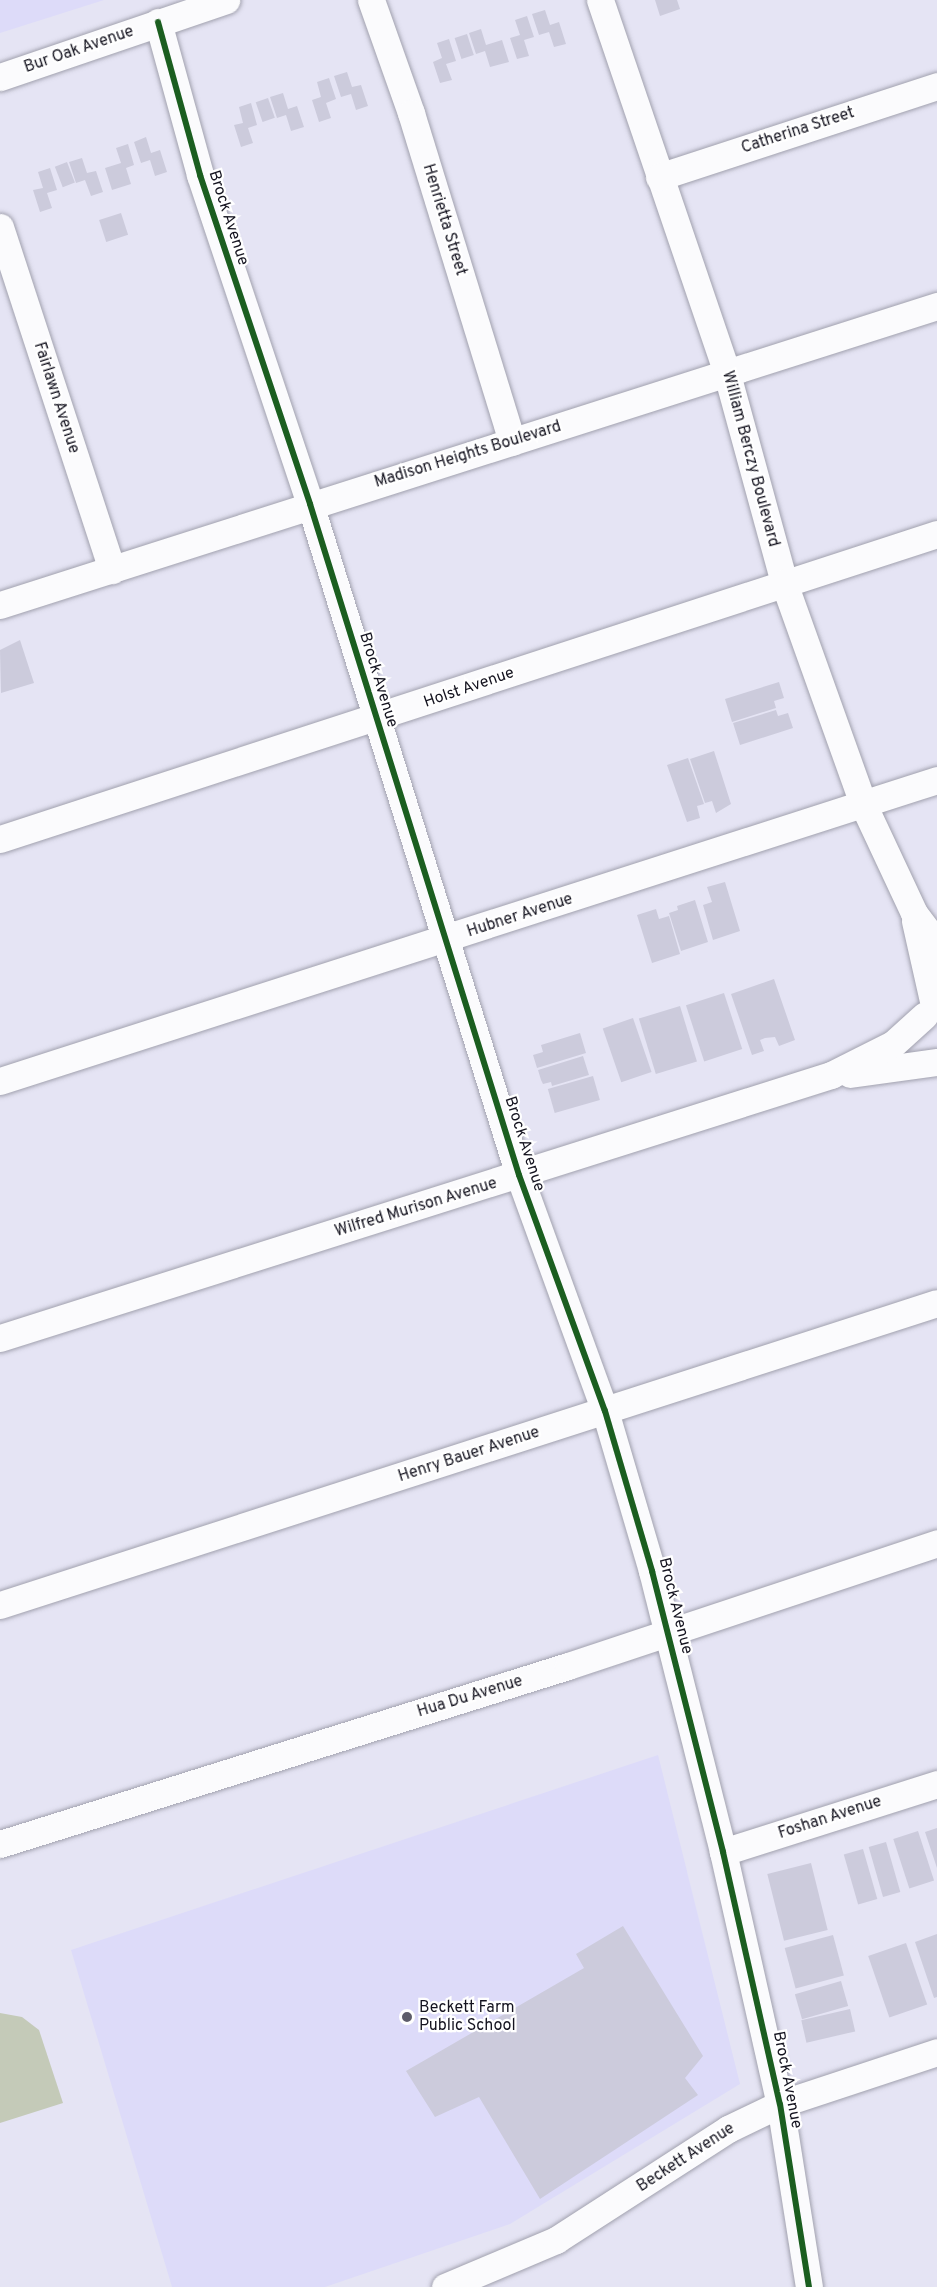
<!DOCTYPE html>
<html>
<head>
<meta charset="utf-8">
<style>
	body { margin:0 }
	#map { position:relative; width:937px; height:2287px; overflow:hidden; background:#e5e4f4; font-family:Overpass,sans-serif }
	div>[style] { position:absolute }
	.built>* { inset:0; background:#dddbf9 }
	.green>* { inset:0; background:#c4cab8 }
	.building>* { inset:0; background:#cccbdc; transform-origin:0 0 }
	.roads { filter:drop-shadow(0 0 2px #a1a1ae) drop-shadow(0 0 2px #a1a1ae) }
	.minor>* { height:27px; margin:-13.5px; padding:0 13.5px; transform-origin:13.5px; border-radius:13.5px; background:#fbfbfd }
	.cycleway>* { height:6px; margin:-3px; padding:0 3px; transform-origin:3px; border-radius:3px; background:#1b5e20 }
	.dots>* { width:16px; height:16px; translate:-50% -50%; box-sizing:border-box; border:3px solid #fff; border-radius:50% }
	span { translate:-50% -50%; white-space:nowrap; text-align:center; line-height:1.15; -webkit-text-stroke:4.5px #fff; paint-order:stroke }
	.street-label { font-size:16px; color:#14131f }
	.poi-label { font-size:16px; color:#14131f }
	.left { translate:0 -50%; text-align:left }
</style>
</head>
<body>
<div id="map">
	<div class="built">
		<div style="clip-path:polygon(0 0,104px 0,0 33px)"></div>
		<div style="clip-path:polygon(658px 1755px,740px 2084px,510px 2224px,325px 2287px,172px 2287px,71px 1950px)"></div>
	</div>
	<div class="green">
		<div style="clip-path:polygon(0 2013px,22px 2017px,39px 2030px,63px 2103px,0 2123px)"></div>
	</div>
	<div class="building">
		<div style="clip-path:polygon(655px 0,677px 0,680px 9px,660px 16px)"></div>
		<div style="clip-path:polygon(545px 10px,550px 25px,559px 22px,566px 44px,554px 47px,549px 32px,539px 35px,532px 14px)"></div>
		<div style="clip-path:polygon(527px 16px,534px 37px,524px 40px,529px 56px,517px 59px,510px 38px,520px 35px,515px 20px)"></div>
		<div style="clip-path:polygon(481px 29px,486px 45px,502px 40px,509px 62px,490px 67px,485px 51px,476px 54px,469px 33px)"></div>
		<div style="left:467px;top:34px;width:22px;height:13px;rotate:72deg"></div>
		<div style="clip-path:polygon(449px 39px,456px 61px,446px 64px,452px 80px,440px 83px,433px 62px,442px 58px,437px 43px)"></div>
		<div style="clip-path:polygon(347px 72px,352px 87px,361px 85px,368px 106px,356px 110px,351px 94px,341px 97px,334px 76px)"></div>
		<div style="clip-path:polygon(329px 78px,336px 99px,326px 103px,331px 118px,319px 122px,312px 100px,321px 97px,317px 82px)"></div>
		<div style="clip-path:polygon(283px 93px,288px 109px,297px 106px,304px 127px,291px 131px,286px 115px,277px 118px,270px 97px)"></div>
		<div style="left:268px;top:98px;width:21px;height:13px;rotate:71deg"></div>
		<div style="clip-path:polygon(251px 103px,257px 125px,248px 128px,253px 143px,241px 147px,234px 125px,243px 123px,239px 107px)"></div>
		<div style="clip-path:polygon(146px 137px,151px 153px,160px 150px,167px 172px,155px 176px,150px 160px,141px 163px,134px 142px)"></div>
		<div style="clip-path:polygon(128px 144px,134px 165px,126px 168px,131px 184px,112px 190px,105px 168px,121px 163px,116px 148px)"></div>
		<div style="clip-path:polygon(82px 158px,87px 173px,96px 171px,103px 192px,91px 196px,85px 180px,76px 183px,69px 162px)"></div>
		<div style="left:67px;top:162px;width:22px;height:13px;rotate:69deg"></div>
		<div style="clip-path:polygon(50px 168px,57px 190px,47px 193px,52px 208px,40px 212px,33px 190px,43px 188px,38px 172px)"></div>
		<div style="left:121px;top:213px;width:23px;height:23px;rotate:72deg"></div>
		<div style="clip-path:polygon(20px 640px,34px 683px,1px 693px,0 650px)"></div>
		<div style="clip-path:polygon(779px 682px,784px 698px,774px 701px,776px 708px,732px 722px,725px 699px)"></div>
		<div style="clip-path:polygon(776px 710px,778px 716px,788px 713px,793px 728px,740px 745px,733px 723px)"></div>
		<div style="clip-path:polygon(714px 751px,731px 804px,716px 813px,712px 801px,705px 803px,690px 759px)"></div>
		<div style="clip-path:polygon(688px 758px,704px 804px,697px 806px,700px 818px,687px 822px,667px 765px)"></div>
		<div style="clip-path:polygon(725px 882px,740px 931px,713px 940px,703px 905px,712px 902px,707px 887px)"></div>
		<div style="clip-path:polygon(695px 900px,708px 942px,681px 951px,669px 913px,678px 910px,677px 906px)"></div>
		<div style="clip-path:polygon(656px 909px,659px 919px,669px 916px,680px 954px,652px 963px,637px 915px)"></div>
		<div style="clip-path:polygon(774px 979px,795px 1040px,779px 1046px,775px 1037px,765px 1038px,760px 1040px,764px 1051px,752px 1055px,731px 994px)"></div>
		<div style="left:724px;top:993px;width:59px;height:40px;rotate:72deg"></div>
		<div style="left:680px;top:1006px;width:58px;height:43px;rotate:73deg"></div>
		<div style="left:633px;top:1018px;width:57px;height:32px;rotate:71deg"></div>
		<div style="clip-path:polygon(580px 1033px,586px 1053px,537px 1068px,533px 1055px,543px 1052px,541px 1045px)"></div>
		<div style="clip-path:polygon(583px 1056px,589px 1075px,552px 1086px,551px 1082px,543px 1084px,541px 1080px,538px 1070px)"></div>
		<div style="left:593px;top:1076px;width:25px;height:47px;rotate:74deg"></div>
		<div style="clip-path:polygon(937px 1828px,937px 1868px,925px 1832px)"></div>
		<div style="left:918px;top:1831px;width:52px;height:26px;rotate:72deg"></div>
		<div style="left:886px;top:1842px;width:52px;height:18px;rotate:74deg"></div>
		<div style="left:863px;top:1849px;width:52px;height:20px;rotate:74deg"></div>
		<div style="left:811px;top:1863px;width:69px;height:45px;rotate:76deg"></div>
		<div style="clip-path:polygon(623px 1926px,703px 2056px,685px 2078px,698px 2095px,540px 2199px,479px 2097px,435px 2117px,406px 2071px,584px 1968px,576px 1954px)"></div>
		<div style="clip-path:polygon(937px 1934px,937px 1997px,934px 1998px,915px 1942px)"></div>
		<div style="left:833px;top:1935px;width:42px;height:50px;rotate:75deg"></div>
		<div style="left:906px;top:1943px;width:65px;height:40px;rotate:71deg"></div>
		<div style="left:841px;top:1981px;width:26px;height:48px;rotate:74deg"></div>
		<div style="left:850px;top:2009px;width:23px;height:50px;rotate:77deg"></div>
	</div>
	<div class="roads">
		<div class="minor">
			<div style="left:371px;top:0;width:120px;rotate:70.5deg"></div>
			<div style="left:411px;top:113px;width:344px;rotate:72.9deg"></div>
			<div style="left:600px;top:0;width:395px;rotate:71.2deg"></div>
			<div style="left:727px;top:374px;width:217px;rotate:74.7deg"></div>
			<div style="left:784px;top:583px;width:235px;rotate:70.3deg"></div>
			<div style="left:863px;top:804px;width:120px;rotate:64.9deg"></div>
			<div style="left:914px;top:913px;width:38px;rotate:53deg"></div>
			<div style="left:158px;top:22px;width:159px;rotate:74.6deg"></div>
			<div style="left:200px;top:175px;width:347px;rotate:71.5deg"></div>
			<div style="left:310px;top:504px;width:703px;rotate:72.7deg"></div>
			<div style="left:519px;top:1175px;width:251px;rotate:70deg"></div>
			<div style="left:605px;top:1411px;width:167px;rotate:73.6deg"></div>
			<div style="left:652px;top:1571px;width:290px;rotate:75.8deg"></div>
			<div style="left:723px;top:1852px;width:258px;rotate:77.3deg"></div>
			<div style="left:780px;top:2104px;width:185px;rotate:81deg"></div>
			<div style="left:0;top:77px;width:239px;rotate:-18.8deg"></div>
			<div style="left:659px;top:177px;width:293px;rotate:-18.1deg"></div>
			<div style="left:0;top:227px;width:361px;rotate:71.9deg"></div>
			<div style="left:0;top:605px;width:984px;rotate:-17.7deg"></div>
			<div style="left:0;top:839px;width:985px;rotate:-18.03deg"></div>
			<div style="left:915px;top:921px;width:82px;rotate:77.3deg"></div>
			<div style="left:850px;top:1074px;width:88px;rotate:-7.9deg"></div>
			<div style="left:0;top:1081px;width:984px;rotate:-17.81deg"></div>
			<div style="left:0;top:1338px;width:872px;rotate:-17.56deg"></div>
			<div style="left:831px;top:1075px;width:69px;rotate:-26.6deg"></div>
			<div style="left:893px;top:1044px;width:42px;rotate:-42.1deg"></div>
			<div style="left:0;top:1605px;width:984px;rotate:-17.86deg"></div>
			<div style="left:0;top:1844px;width:595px;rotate:-17.4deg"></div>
			<div style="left:568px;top:1666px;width:389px;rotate:-18.4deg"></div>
			<div style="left:723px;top:1852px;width:225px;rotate:-17.6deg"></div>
			<div style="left:445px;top:2287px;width:121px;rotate:-22.9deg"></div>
			<div style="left:556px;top:2240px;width:205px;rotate:-32.8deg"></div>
			<div style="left:728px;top:2129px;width:58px;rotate:-25.7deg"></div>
			<div style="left:780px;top:2104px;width:165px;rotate:-18.3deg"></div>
		</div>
	</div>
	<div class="cycleway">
		<div style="left:158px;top:22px;width:159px;rotate:74.6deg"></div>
		<div style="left:200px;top:175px;width:347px;rotate:71.5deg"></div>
		<div style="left:310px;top:504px;width:703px;rotate:72.7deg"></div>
		<div style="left:519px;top:1175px;width:251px;rotate:70deg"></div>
		<div style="left:605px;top:1411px;width:167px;rotate:73.6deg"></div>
		<div style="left:652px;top:1571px;width:290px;rotate:75.8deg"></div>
		<div style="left:723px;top:1852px;width:258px;rotate:77.3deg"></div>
		<div style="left:780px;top:2104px;width:185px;rotate:81deg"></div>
	</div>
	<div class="dots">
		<div style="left:407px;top:2017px;background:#5d5c6a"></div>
	</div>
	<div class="street-label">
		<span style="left:79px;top:50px;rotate:-19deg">Bur Oak Avenue</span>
		<span style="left:798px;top:131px;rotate:-18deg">Catherina Street</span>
		<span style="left:228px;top:218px;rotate:72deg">Brock Avenue</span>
		<span style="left:444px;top:220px;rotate:73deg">Henrietta Street</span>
		<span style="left:56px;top:398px;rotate:72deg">Fairlawn Avenue</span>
		<span style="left:468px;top:455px;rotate:-17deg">Madison Heights Boulevard</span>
		<span style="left:750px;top:459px;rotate:75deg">William Berczy Boulevard</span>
		<span style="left:378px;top:680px;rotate:73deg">Brock Avenue</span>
		<span style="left:469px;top:688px;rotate:-19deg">Holst Avenue</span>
		<span style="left:520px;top:916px;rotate:-18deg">Hubner Avenue</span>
		<span style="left:524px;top:1144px;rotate:72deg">Brock Avenue</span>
		<span style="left:416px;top:1208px;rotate:-17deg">Wilfred Murison Avenue</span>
		<span style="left:469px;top:1455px;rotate:-18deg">Henry Bauer Avenue</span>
		<span style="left:675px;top:1606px;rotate:76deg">Brock Avenue</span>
		<span style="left:470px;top:1697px;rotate:-17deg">Hua Du Avenue</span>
		<span style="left:830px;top:1818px;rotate:-18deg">Foshan Avenue</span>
		<span style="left:787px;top:2080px;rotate:79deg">Brock Avenue</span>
		<span style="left:686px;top:2158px;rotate:-33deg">Beckett Avenue</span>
	</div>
	<div class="poi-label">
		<span class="left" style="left:419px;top:2017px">Beckett Farm<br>Public School</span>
	</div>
</div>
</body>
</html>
